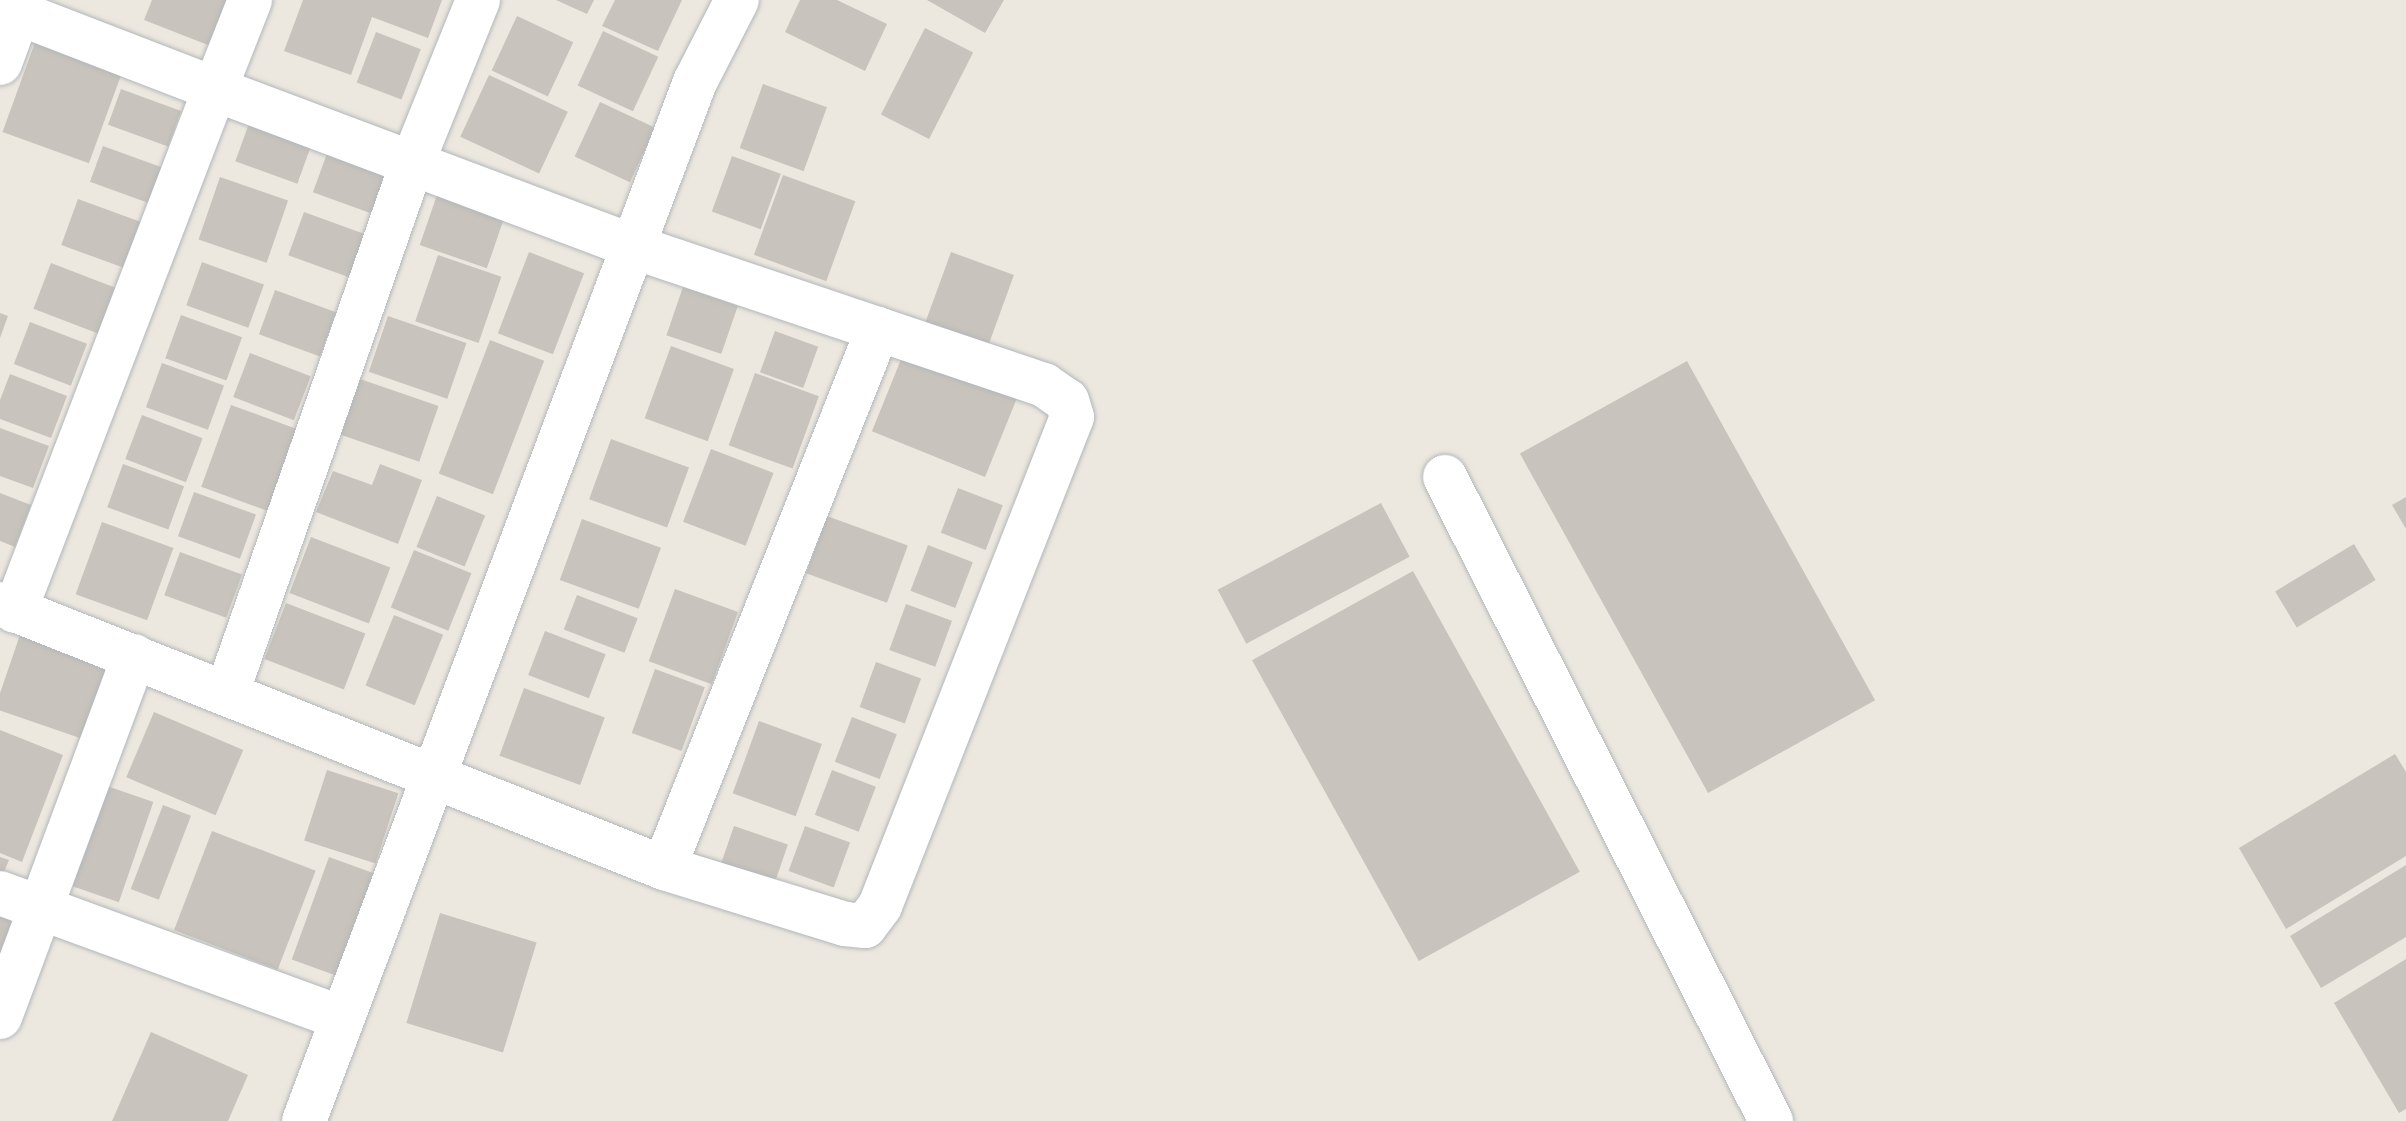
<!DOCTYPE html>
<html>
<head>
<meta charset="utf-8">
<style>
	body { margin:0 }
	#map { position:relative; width:2406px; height:1121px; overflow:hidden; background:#ede8df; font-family:"Open Sans",sans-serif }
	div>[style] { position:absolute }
	.building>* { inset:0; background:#c8c3bc; transform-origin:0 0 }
	.roads { filter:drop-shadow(0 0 2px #b2b7bb) drop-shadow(0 0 2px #b2b7bb) }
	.minor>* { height:44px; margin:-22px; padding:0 22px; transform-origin:22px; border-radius:22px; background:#fff }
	span { translate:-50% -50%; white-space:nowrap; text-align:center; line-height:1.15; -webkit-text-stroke:8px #fff; paint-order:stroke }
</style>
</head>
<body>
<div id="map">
	<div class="building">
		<div style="clip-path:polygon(152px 0,232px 0,213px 47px,144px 20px)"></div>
		<div style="clip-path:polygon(303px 0,442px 0,428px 38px,372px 17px,351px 75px,284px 51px)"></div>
		<div style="clip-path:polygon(556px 0,594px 0,587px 14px)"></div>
		<div style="clip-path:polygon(615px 0,682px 0,658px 51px,602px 26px)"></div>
		<div style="clip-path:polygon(800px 0,837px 0,887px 24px,865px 71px,785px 32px)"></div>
		<div style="clip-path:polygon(927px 0,1004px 0,985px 33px)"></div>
		<div style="left:517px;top:16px;width:62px;height:60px;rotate:25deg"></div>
		<div style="left:925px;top:28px;width:54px;height:97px;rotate:27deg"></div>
		<div style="left:603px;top:31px;width:61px;height:60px;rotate:25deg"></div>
		<div style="left:376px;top:32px;width:48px;height:54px;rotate:21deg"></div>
		<div style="left:37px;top:37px;width:92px;height:101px;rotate:20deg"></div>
		<div style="left:489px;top:75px;width:87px;height:68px;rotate:25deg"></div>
		<div style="left:763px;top:84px;width:68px;height:68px;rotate:20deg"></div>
		<div style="left:121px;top:89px;width:64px;height:38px;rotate:20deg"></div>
		<div style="left:600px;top:102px;width:61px;height:60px;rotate:25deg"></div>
		<div style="left:251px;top:118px;width:66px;height:46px;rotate:20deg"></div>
		<div style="left:103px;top:146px;width:63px;height:38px;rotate:20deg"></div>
		<div style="left:329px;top:148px;width:66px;height:47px;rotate:20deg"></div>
		<div style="left:732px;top:156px;width:52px;height:59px;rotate:20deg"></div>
		<div style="left:783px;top:175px;width:77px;height:85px;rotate:20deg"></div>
		<div style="left:220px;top:177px;width:72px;height:66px;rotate:19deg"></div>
		<div style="left:437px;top:195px;width:71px;height:53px;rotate:19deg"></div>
		<div style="left:78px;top:199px;width:84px;height:49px;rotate:20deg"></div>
		<div style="left:304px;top:212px;width:66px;height:46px;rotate:20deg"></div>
		<div style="left:529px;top:252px;width:59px;height:87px;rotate:21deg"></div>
		<div style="left:951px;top:252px;width:67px;height:77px;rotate:20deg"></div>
		<div style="left:438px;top:255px;width:67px;height:70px;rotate:19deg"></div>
		<div style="left:202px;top:262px;width:66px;height:46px;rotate:20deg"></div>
		<div style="left:51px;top:263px;width:76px;height:49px;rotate:21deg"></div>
		<div style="left:683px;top:287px;width:58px;height:51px;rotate:19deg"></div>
		<div style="left:275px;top:290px;width:65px;height:47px;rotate:20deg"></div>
		<div style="clip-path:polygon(0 313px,8px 316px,0 338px)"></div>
		<div style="left:181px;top:315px;width:65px;height:46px;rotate:20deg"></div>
		<div style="left:388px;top:316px;width:83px;height:59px;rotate:19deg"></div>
		<div style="left:30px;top:322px;width:61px;height:45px;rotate:21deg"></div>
		<div style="left:775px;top:331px;width:46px;height:44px;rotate:20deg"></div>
		<div style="left:490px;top:340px;width:58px;height:143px;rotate:21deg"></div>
		<div style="left:671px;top:346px;width:67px;height:77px;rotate:20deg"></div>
		<div style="left:906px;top:347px;width:122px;height:91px;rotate:22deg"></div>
		<div style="left:250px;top:353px;width:65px;height:47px;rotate:21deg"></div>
		<div style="left:1687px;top:361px;width:388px;height:191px;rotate:61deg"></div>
		<div style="left:162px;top:363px;width:66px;height:47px;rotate:20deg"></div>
		<div style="left:755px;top:373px;width:68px;height:77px;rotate:20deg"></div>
		<div style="clip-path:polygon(10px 374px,67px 396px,51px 438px,0 419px,0 400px)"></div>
		<div style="left:360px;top:379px;width:83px;height:59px;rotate:19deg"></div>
		<div style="left:231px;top:405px;width:75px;height:87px;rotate:20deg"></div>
		<div style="left:142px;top:415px;width:65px;height:47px;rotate:21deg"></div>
		<div style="clip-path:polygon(0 428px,49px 446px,33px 488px,0 476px)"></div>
		<div style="left:611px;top:439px;width:83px;height:64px;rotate:20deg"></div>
		<div style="left:711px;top:449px;width:67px;height:78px;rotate:21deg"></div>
		<div style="left:123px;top:464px;width:65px;height:46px;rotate:20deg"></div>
		<div style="clip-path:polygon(380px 464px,422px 480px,398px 544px,316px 512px,333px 471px,372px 485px)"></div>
		<div style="left:958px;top:488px;width:48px;height:48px;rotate:21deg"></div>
		<div style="left:194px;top:492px;width:66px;height:47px;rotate:20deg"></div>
		<div style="clip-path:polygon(0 493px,31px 505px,15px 547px,0 541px)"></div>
		<div style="left:437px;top:496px;width:52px;height:55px;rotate:22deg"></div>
		<div style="clip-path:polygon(2406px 497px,2406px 529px,2392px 505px)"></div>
		<div style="left:1381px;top:503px;width:61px;height:185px;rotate:62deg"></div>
		<div style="left:827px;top:516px;width:86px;height:61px;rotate:20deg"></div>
		<div style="left:582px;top:519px;width:84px;height:65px;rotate:20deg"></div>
		<div style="left:102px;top:522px;width:76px;height:77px;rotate:20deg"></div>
		<div style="left:311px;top:537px;width:85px;height:60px;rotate:21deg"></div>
		<div style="left:2354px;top:544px;width:42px;height:92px;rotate:59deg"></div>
		<div style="left:928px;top:545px;width:48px;height:49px;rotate:21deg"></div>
		<div style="left:414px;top:550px;width:62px;height:62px;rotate:22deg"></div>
		<div style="left:180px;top:552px;width:66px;height:46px;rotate:20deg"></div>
		<div style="left:1413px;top:571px;width:344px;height:184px;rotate:61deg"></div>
		<div style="left:675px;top:589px;width:67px;height:77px;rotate:20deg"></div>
		<div style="left:577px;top:595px;width:65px;height:37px;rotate:21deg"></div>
		<div style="left:286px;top:603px;width:85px;height:60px;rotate:21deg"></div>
		<div style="left:906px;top:604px;width:49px;height:49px;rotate:20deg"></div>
		<div style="left:394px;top:615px;width:53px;height:76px;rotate:22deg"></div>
		<div style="left:545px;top:631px;width:65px;height:47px;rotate:21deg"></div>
		<div style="left:21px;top:632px;width:94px;height:81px;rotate:19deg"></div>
		<div style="left:876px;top:662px;width:48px;height:48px;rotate:20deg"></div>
		<div style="left:655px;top:669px;width:53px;height:68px;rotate:20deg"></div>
		<div style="left:524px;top:688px;width:86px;height:72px;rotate:20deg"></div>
		<div style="left:154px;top:712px;width:97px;height:71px;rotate:23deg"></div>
		<div style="left:852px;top:717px;width:48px;height:48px;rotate:21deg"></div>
		<div style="left:759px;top:721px;width:67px;height:77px;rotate:20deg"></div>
		<div style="clip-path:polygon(0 730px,63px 755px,22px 862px,0 853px)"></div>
		<div style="clip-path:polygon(2395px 754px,2406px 772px,2406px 856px,2286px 929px,2239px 848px)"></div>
		<div style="left:327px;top:770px;width:75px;height:74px;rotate:18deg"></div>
		<div style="left:832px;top:770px;width:47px;height:48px;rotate:21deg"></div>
		<div style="left:107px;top:786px;width:49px;height:106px;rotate:19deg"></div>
		<div style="left:163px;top:805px;width:30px;height:90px;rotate:21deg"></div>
		<div style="left:734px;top:826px;width:57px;height:40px;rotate:19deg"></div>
		<div style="left:805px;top:826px;width:48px;height:48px;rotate:20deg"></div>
		<div style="left:212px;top:831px;width:111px;height:106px;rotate:21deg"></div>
		<div style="clip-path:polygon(0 857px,9px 860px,0 882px)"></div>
		<div style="left:329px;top:857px;width:55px;height:109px;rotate:20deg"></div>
		<div style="clip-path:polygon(2406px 865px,2406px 937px,2321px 988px,2290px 936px)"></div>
		<div style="clip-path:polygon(0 912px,16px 918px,0 963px)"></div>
		<div style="left:440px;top:913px;width:101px;height:115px;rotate:17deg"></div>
		<div style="clip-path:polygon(2406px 959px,2406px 1109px,2399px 1113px,2334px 1003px)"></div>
		<div style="clip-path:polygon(151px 1032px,248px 1075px,228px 1121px,112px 1121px)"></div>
	</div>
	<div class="roads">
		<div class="minor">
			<div style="left:0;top:63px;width:67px;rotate:-69.9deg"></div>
			<div style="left:1445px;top:477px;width:722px;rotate:63.15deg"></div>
			<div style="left:0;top:604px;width:715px;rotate:21.68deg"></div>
			<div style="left:664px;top:868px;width:189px;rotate:17.2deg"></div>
			<div style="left:845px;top:924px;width:20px;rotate:6deg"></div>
			<div style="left:865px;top:926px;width:25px;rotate:-53deg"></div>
			<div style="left:880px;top:906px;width:525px;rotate:-68.56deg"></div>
			<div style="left:1072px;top:417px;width:17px;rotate:-107deg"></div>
			<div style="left:1067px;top:401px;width:28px;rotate:-145deg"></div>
			<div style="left:1044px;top:385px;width:432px;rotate:-161.4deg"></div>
			<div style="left:635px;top:247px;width:449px;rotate:-159.4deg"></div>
			<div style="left:215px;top:89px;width:96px;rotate:-68.5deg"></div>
			<div style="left:15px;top:611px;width:559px;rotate:-69.04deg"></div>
			<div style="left:215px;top:89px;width:211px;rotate:-158.9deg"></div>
			<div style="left:227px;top:693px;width:558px;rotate:-70.75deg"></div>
			<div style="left:411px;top:166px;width:179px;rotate:-68deg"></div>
			<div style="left:664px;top:868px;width:580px;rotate:-68.35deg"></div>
			<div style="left:0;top:893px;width:364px;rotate:20.1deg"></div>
			<div style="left:0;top:1017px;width:385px;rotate:-69.6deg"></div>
			<div style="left:304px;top:1121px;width:1110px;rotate:-69.38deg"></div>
			<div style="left:695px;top:82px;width:92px;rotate:-62.9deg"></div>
		</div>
	</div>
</div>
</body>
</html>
